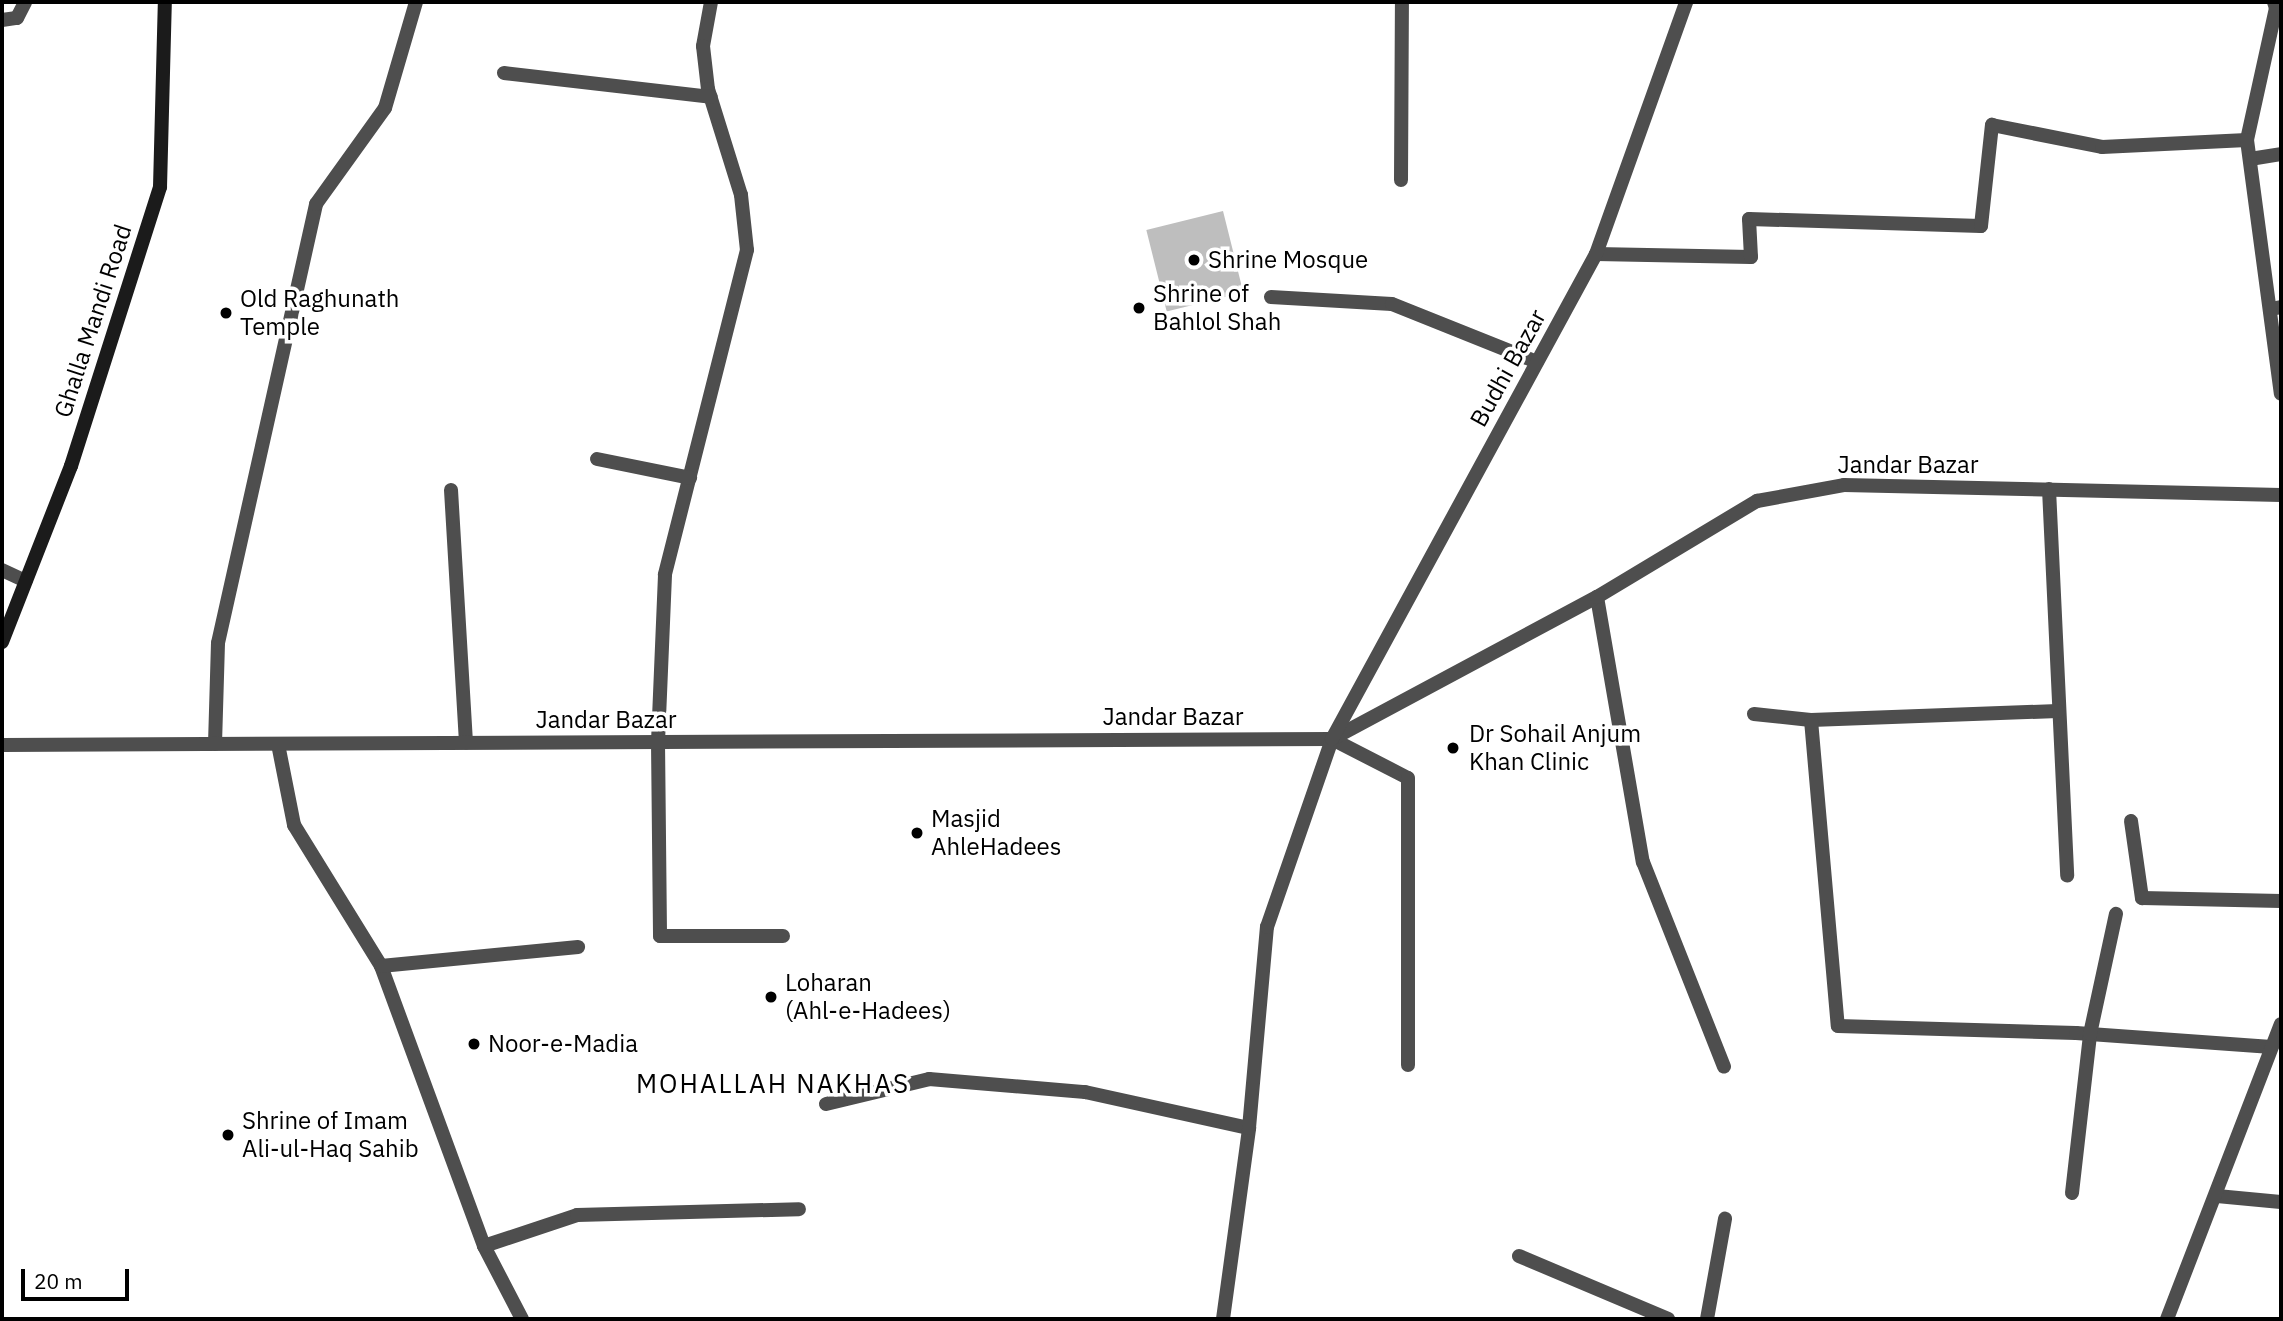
<!DOCTYPE html>
<html>
<head>
<meta charset="utf-8">
<style>
	body { margin:0 }
	#map { position:relative; width:2283px; height:1321px; overflow:hidden; background:#fff; font-family:"IBM Plex Sans",sans-serif }
	div>[style] { position:absolute }
	.building>* { inset:0; background:#bebebe; transform-origin:0 0 }
	.service>* { height:14px; margin:-7px; padding:0 7px; transform-origin:7px; border-radius:7px; background:#4e4e4e }
	.minor>* { height:14px; margin:-7px; padding:0 7px; transform-origin:7px; border-radius:7px; background:#4e4e4e }
	.tertiary>* { height:14px; margin:-7px; padding:0 7px; transform-origin:7px; border-radius:7px; background:#4e4e4e }
	.secondary>* { height:14px; margin:-7px; padding:0 7px; transform-origin:7px; border-radius:7px; background:#1b1b1b }
	.dots>* { width:19px; height:19px; translate:-50% -50%; box-sizing:border-box; border:4px solid #fff; border-radius:50% }
	span { translate:-50% -50%; white-space:nowrap; text-align:center; line-height:1.15; -webkit-text-stroke:7px #fff; paint-order:stroke }
	.poi-label { font-size:24px; color:#000 }
	.left { translate:0 -50%; text-align:left }
	.street-label { font-size:24px; color:#000 }
	.neighbourhood-label { font-size:26px; color:#000; letter-spacing:2px }
	.frame { position:absolute; inset:0; border:4px solid #000; pointer-events:none }
	.scale { position:absolute; left:21px; top:1269px; width:108px; height:32px; box-sizing:border-box; border:4px solid #000; border-top:0; padding-left:9px; font-size:21px; line-height:24px; white-space:nowrap; color:#000; -webkit-text-stroke:5px #fff; paint-order:stroke }
</style>
</head>
<body>
<div id="map">
	<div class="building">
		<div style="left:1223px;top:211px;width:84px;height:79px;rotate:76deg"></div>
	</div>
	<div class="service">
		<div style="left:711px;top:2px;width:45px;rotate:100.3deg"></div>
		<div style="left:703px;top:46px;width:43px;rotate:83.4deg"></div>
		<div style="left:708px;top:89px;width:111px;rotate:72.7deg"></div>
		<div style="left:741px;top:195px;width:55px;rotate:83.8deg"></div>
		<div style="left:747px;top:250px;width:335px;rotate:104.2deg"></div>
		<div style="left:665px;top:575px;width:167px;rotate:92.4deg"></div>
		<div style="left:658px;top:742px;width:194px;rotate:89.4deg"></div>
		<div style="left:660px;top:936px;width:123px"></div>
		<div style="left:2px;top:20px;width:15px;rotate:-8deg"></div>
		<div style="left:17px;top:18px;width:18px;rotate:-63deg"></div>
		<div style="left:504px;top:73px;width:208px;rotate:6.6deg"></div>
		<div style="left:2250px;top:159px;width:31px;rotate:-9deg"></div>
		<div style="left:1401px;top:180px;width:178px;rotate:-89.7deg"></div>
		<div style="left:1596px;top:254px;width:155px;rotate:1.1deg"></div>
		<div style="left:1751px;top:257px;width:38px;rotate:-93deg"></div>
		<div style="left:1749px;top:219px;width:232px;rotate:1.7deg"></div>
		<div style="left:1981px;top:226px;width:102px;rotate:-83.8deg"></div>
		<div style="left:1992px;top:125px;width:112px;rotate:11.3deg"></div>
		<div style="left:2102px;top:147px;width:145px;rotate:-2.8deg"></div>
		<div style="left:1271px;top:297px;width:121px;rotate:3.3deg"></div>
		<div style="left:1392px;top:304px;width:156px;rotate:21.8deg"></div>
		<div style="left:2271px;top:309px;width:10px;rotate:-11deg"></div>
		<div style="left:597px;top:459px;width:95px;rotate:11.5deg"></div>
		<div style="left:2049px;top:489px;width:387px;rotate:87.3deg"></div>
		<div style="left:451px;top:490px;width:253px;rotate:86.6deg"></div>
		<div style="left:1597px;top:597px;width:269px;rotate:80.2deg"></div>
		<div style="left:1643px;top:862px;width:220px;rotate:68.4deg"></div>
		<div style="left:1754px;top:714px;width:57px;rotate:6deg"></div>
		<div style="left:1811px;top:720px;width:247px;rotate:-2.1deg"></div>
		<div style="left:1811px;top:720px;width:307px;rotate:85deg"></div>
		<div style="left:1838px;top:1026px;width:238px;rotate:1.7deg"></div>
		<div style="left:2076px;top:1033px;width:196px;rotate:4.1deg"></div>
		<div style="left:1332px;top:739px;width:85px;rotate:27.2deg"></div>
		<div style="left:1408px;top:778px;width:287px;rotate:90deg"></div>
		<div style="left:215px;top:744px;width:101px;rotate:-88.3deg"></div>
		<div style="left:218px;top:643px;width:450px;rotate:-77.4deg"></div>
		<div style="left:316px;top:204px;width:118px;rotate:-54.3deg"></div>
		<div style="left:385px;top:108px;width:110px;rotate:-73.7deg"></div>
		<div style="left:278px;top:744px;width:83px;rotate:78.8deg"></div>
		<div style="left:294px;top:825px;width:166px;rotate:58.3deg"></div>
		<div style="left:381px;top:966px;width:298px;rotate:69.8deg"></div>
		<div style="left:484px;top:1246px;width:82px;rotate:62.5deg"></div>
		<div style="left:2131px;top:821px;width:78px;rotate:81.9deg"></div>
		<div style="left:2142px;top:898px;width:139px;rotate:1.2deg"></div>
		<div style="left:381px;top:966px;width:198px;rotate:-5.5deg"></div>
		<div style="left:826px;top:1104px;width:106px;rotate:-13.6deg"></div>
		<div style="left:929px;top:1079px;width:157px;rotate:4.8deg"></div>
		<div style="left:1085px;top:1092px;width:168px;rotate:12.4deg"></div>
		<div style="left:2072px;top:1193px;width:160px;rotate:-83.5deg"></div>
		<div style="left:2090px;top:1034px;width:123px;rotate:-77.8deg"></div>
		<div style="left:2217px;top:1196px;width:64px;rotate:5.4deg"></div>
		<div style="left:484px;top:1246px;width:98px;rotate:-18.4deg"></div>
		<div style="left:577px;top:1215px;width:222px;rotate:-1.5deg"></div>
		<div style="left:1519px;top:1256px;width:162px;rotate:22.9deg"></div>
		<div style="left:1707px;top:1319px;width:102px;rotate:-79.8deg"></div>
	</div>
	<div class="minor">
		<div style="left:2274px;top:2px;width:6px;rotate:72deg"></div>
		<div style="left:2276px;top:8px;width:135px;rotate:102.4deg"></div>
		<div style="left:2247px;top:140px;width:256px;rotate:82.4deg"></div>
		<div style="left:2px;top:570px;width:26px;rotate:25deg"></div>
		<div style="left:2167px;top:1319px;width:316px;rotate:-68.9deg"></div>
	</div>
	<div class="tertiary">
		<div style="left:2px;top:745px;width:1330px;rotate:-0.26deg"></div>
		<div style="left:1332px;top:739px;width:301px;rotate:-28.2deg"></div>
		<div style="left:1597px;top:597px;width:187px;rotate:-31deg"></div>
		<div style="left:1757px;top:501px;width:88px;rotate:-10.4deg"></div>
		<div style="left:1844px;top:485px;width:437px;rotate:1.3deg"></div>
		<div style="left:1223px;top:1319px;width:193px;rotate:-82.2deg"></div>
		<div style="left:1249px;top:1128px;width:202px;rotate:-84.9deg"></div>
		<div style="left:1267px;top:927px;width:199px;rotate:-70.9deg"></div>
		<div style="left:1332px;top:739px;width:552px;rotate:-61.44deg"></div>
		<div style="left:1596px;top:254px;width:268px;rotate:-70.3deg"></div>
	</div>
	<div class="secondary">
		<div style="left:2px;top:642px;width:189px;rotate:-68.6deg"></div>
		<div style="left:71px;top:466px;width:293px;rotate:-72.3deg"></div>
		<div style="left:160px;top:187px;width:185px;rotate:-88.5deg"></div>
	</div>
	<div class="dots">
		<div style="left:1194px;top:260px;background:#000"></div>
		<div style="left:1139px;top:308px;background:#000"></div>
		<div style="left:226px;top:313px;background:#000"></div>
		<div style="left:1453px;top:748px;background:#000"></div>
		<div style="left:917px;top:833px;background:#000"></div>
		<div style="left:771px;top:997px;background:#000"></div>
		<div style="left:474px;top:1044px;background:#000"></div>
		<div style="left:228px;top:1135px;background:#000"></div>
	</div>
	<div class="poi-label">
		<span class="left" style="left:1208px;top:260px">Shrine Mosque</span>
		<span class="left" style="left:1153px;top:308px">Shrine of<br>Bahlol Shah</span>
		<span class="left" style="left:240px;top:313px">Old Raghunath<br>Temple</span>
		<span class="left" style="left:1469px;top:748px">Dr Sohail Anjum<br>Khan Clinic</span>
		<span class="left" style="left:931px;top:833px">Masjid<br>AhleHadees</span>
		<span class="left" style="left:785px;top:997px">Loharan<br>(Ahl-e-Hadees)</span>
		<span class="left" style="left:488px;top:1044px">Noor-e-Madia</span>
		<span class="left" style="left:242px;top:1135px">Shrine of Imam<br>Ali-ul-Haq Sahib</span>
	</div>
	<div class="street-label">
		<span style="left:93px;top:321px;rotate:-72deg">Ghalla Mandi Road</span>
		<span style="left:1508px;top:368px;rotate:-61deg">Budhi Bazar</span>
		<span style="left:1908px;top:465px">Jandar Bazar</span>
		<span style="left:1173px;top:717px">Jandar Bazar</span>
		<span style="left:606px;top:720px">Jandar Bazar</span>
	</div>
	<div class="neighbourhood-label">
		<span style="left:773px;top:1084px">MOHALLAH NAKHAS</span>
	</div>
	<div class="frame"></div>
	<div class="scale">20 m</div>
</div>
</body>
</html>
